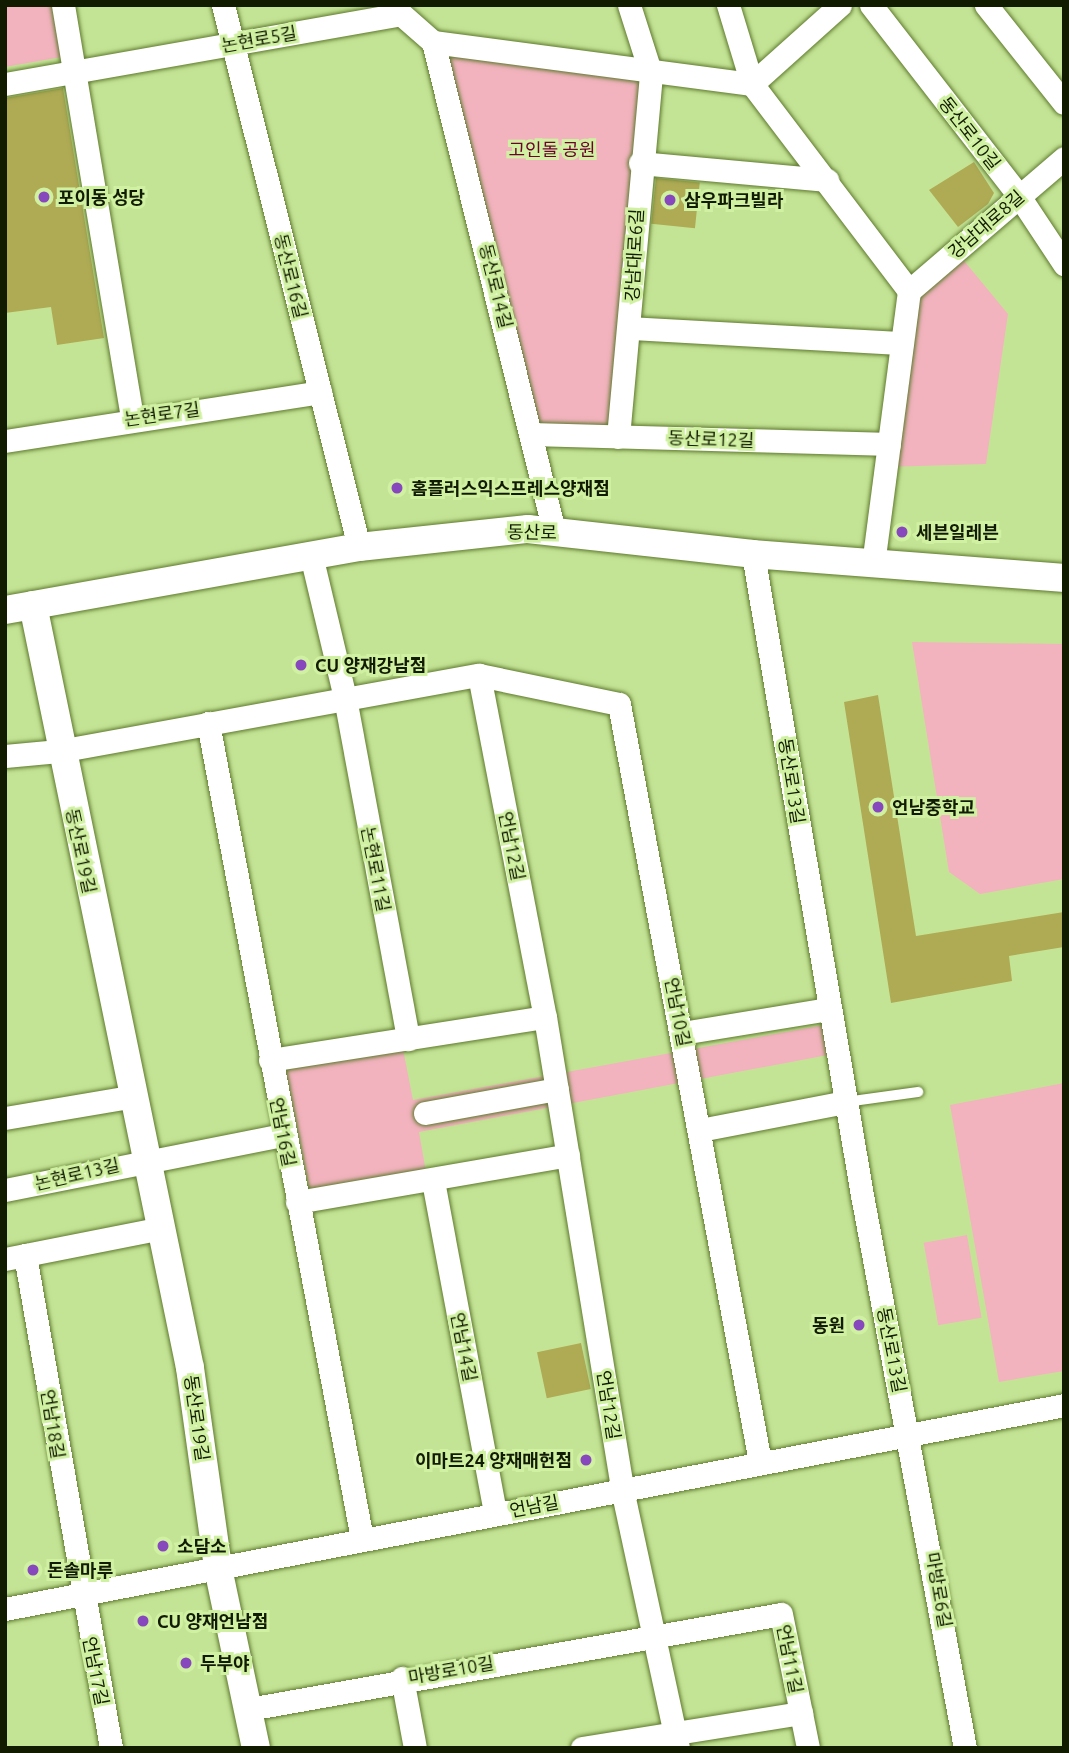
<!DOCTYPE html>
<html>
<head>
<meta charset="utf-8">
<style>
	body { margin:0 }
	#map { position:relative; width:1069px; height:1753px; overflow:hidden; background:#c4e495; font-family:Ubuntu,"Noto Sans KR",sans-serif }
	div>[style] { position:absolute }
	.green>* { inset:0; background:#f2b3be; transform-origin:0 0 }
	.building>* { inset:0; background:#afab55; transform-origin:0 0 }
	.roads { filter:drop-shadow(0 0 2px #5f7a2e) drop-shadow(0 0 2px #5f7a2e) }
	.service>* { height:10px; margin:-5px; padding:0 5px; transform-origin:5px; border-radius:5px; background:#fff }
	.minor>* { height:23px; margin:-11.5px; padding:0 11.5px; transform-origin:11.5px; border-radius:11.5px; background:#fff }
	.tertiary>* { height:28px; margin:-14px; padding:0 14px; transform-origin:14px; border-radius:14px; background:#fff }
	.dots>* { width:19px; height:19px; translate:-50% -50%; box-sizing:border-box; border:4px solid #d1f1a2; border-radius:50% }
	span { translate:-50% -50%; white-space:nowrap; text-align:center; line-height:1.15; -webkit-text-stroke:6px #d1f1a2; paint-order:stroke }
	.street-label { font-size:18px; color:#111b00 }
	.park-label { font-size:18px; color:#6d002d }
	.poi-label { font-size:18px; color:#111b00; font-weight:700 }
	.left { translate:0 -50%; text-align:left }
	.right { translate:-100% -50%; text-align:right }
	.frame { position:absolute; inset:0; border:7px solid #111b00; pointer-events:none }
</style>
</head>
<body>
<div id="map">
	<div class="green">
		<div style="clip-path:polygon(5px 5px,52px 5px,62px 57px,5px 67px)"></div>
		<div style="clip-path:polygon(433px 42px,651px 74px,618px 437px,533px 434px)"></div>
		<div style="clip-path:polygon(956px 251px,1008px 314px,986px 464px,885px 467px,909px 291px)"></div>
		<div style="clip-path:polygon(912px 642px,1064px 644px,1064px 879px,980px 894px,949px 872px)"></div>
		<div style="clip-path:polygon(824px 1025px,828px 1055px,419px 1132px,426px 1172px,310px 1192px,286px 1070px,403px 1049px,413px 1100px)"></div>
		<div style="clip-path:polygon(1064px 1083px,1064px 1371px,999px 1382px,950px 1105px)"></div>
		<div style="left:967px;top:1235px;width:84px;height:44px;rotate:80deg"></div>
	</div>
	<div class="building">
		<div style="clip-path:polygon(63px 88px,104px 338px,57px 345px,51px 307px,5px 313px,5px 98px)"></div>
		<div style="clip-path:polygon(974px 162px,994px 193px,988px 204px,958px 227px,929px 190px)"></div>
		<div style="left:656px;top:178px;width:44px;height:46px;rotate:6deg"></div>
		<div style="clip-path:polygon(878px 695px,916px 936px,1064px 912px,1064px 947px,1009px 956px,1012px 981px,891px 1003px,844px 702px)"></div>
		<div style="left:581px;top:1343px;width:47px;height:45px;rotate:78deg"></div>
	</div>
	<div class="roads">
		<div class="service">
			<div style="left:845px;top:1102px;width:74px;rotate:-7.8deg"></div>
		</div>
		<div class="minor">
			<div style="left:63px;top:5px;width:419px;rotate:80.5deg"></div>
			<div style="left:223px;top:5px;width:559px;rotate:75.91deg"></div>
			<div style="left:728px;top:5px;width:83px;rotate:73.1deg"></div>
			<div style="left:752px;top:84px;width:260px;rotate:52.8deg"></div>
			<div style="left:909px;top:291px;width:275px;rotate:97.5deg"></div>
			<div style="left:871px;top:5px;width:242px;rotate:52.2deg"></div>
			<div style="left:1019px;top:196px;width:82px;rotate:56.5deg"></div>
			<div style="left:986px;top:5px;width:125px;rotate:51.5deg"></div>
			<div style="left:401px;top:14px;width:43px;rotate:41.2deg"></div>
			<div style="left:433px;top:42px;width:504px;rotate:76.1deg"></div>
			<div style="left:433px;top:42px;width:322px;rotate:7.5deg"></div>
			<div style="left:752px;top:84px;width:118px;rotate:-41.9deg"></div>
			<div style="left:5px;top:84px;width:402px;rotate:-10deg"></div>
			<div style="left:640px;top:163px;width:188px;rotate:5.2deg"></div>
			<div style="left:909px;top:291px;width:204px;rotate:-40.6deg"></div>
			<div style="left:630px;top:328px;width:272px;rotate:3.2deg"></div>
			<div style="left:533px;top:434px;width:356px;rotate:1.6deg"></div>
			<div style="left:618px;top:437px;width:364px;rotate:-84.8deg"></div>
			<div style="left:651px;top:74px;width:72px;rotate:-107.7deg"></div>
			<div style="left:5px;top:441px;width:319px;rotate:-8.8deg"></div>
			<div style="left:753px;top:554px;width:650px;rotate:80.35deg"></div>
			<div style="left:862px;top:1195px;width:563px;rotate:79.45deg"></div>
			<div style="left:311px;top:555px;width:147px;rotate:76.6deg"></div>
			<div style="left:345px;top:698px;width:347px;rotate:79.5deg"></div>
			<div style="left:479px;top:675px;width:348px;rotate:79.1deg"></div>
			<div style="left:545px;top:1017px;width:478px;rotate:80.7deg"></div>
			<div style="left:622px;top:1489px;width:265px;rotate:77.8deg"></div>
			<div style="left:208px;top:723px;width:830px;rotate:79.31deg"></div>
			<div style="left:5px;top:756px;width:54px;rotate:-5.3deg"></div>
			<div style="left:59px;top:751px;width:427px;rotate:-10.3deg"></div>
			<div style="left:479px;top:675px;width:143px;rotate:11.7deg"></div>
			<div style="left:619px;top:704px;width:771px;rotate:79.46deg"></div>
			<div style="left:682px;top:1033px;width:149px;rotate:-9.3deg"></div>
			<div style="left:270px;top:1060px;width:278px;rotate:-8.9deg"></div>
			<div style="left:425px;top:1113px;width:134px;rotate:-10.3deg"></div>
			<div style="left:5px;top:1118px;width:132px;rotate:-9.6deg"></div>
			<div style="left:700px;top:1130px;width:148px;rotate:-10.9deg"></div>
			<div style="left:433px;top:1181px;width:338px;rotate:79.4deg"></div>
			<div style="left:5px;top:1190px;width:284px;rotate:-11.2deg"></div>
			<div style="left:297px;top:1202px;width:275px;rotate:-9.8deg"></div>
			<div style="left:25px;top:1255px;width:500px;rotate:80.1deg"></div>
			<div style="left:5px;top:1259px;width:160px;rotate:-11.2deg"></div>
			<div style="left:5px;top:1609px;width:1078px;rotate:-10.9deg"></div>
			<div style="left:402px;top:1678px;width:71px;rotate:79.5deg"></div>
			<div style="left:249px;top:1709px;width:540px;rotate:-10.12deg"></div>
			<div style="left:781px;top:1614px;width:137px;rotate:78.6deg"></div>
			<div style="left:582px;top:1748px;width:222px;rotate:-9.1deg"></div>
		</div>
		<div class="tertiary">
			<div style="left:33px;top:605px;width:779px;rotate:78.37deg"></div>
			<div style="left:190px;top:1368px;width:202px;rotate:82deg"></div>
			<div style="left:218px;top:1568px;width:184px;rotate:78.1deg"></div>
			<div style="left:5px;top:610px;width:360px;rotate:-10.1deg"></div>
			<div style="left:359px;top:547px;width:170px;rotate:-6.1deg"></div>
			<div style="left:528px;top:529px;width:226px;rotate:6.3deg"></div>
			<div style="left:753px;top:554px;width:312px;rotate:4.4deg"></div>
		</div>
	</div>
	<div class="dots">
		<div style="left:44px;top:197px;background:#8848bd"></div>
		<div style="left:670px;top:200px;background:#8848bd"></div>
		<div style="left:397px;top:488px;background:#8848bd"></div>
		<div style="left:902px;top:532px;background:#8848bd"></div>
		<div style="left:301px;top:665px;background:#8848bd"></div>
		<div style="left:878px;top:807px;background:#8848bd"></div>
		<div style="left:859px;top:1325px;background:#8848bd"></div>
		<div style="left:586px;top:1460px;background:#8848bd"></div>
		<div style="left:163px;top:1546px;background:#8848bd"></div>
		<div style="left:33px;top:1570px;background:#8848bd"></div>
		<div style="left:143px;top:1621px;background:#8848bd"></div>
		<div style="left:186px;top:1663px;background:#8848bd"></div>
	</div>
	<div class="street-label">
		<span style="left:259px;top:39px;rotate:-10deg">논현로5길</span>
		<span style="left:970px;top:133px;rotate:52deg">동산로10길</span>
		<span style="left:986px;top:224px;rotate:-41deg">강남대로8길</span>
		<span style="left:634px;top:255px;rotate:-87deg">강남대로6길</span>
		<span style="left:291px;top:276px;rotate:76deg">동산로16길</span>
		<span style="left:496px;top:286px;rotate:76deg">동산로14길</span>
		<span style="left:162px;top:414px;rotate:-8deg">논현로7길</span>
		<span style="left:711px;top:439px;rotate:2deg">동산로12길</span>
		<span style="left:532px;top:532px;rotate:1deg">동산로</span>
		<span style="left:792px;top:781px;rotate:81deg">동산로13길</span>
		<span style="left:512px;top:846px;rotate:79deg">언남12길</span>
		<span style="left:81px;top:851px;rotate:78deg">동산로19길</span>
		<span style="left:376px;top:869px;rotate:79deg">논현로11길</span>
		<span style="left:678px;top:1012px;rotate:79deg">언남10길</span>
		<span style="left:283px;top:1132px;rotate:79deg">언남16길</span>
		<span style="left:77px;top:1174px;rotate:-13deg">논현로13길</span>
		<span style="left:464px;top:1347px;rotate:79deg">언남14길</span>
		<span style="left:892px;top:1350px;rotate:79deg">동산로13길</span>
		<span style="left:609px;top:1405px;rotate:81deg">언남12길</span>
		<span style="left:197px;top:1418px;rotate:82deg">동산로19길</span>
		<span style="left:53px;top:1424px;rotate:81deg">언남18길</span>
		<span style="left:534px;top:1506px;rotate:-11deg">언남길</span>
		<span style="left:939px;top:1590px;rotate:80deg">마방로6길</span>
		<span style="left:790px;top:1659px;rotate:79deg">언남11길</span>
		<span style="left:451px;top:1670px;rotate:-10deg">마방로10길</span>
		<span style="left:96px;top:1671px;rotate:79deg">언남17길</span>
	</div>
	<div class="park-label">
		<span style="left:552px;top:149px">고인돌 공원</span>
	</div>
	<div class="poi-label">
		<span class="left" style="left:58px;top:197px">포이동 성당</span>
		<span class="left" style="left:684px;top:200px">삼우파크빌라</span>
		<span class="left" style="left:411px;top:488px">홈플러스익스프레스양재점</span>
		<span class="left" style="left:916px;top:532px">세븐일레븐</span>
		<span class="left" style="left:315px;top:665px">CU 양재강남점</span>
		<span class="left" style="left:892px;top:807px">언남중학교</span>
		<span class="right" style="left:845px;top:1325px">동원</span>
		<span class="right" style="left:572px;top:1460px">이마트24 양재매헌점</span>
		<span class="left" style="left:177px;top:1546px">소담소</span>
		<span class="left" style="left:47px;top:1570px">돈솔마루</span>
		<span class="left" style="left:157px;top:1621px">CU 양재언남점</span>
		<span class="left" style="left:200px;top:1663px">두부야</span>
	</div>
	<div class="frame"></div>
</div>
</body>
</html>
